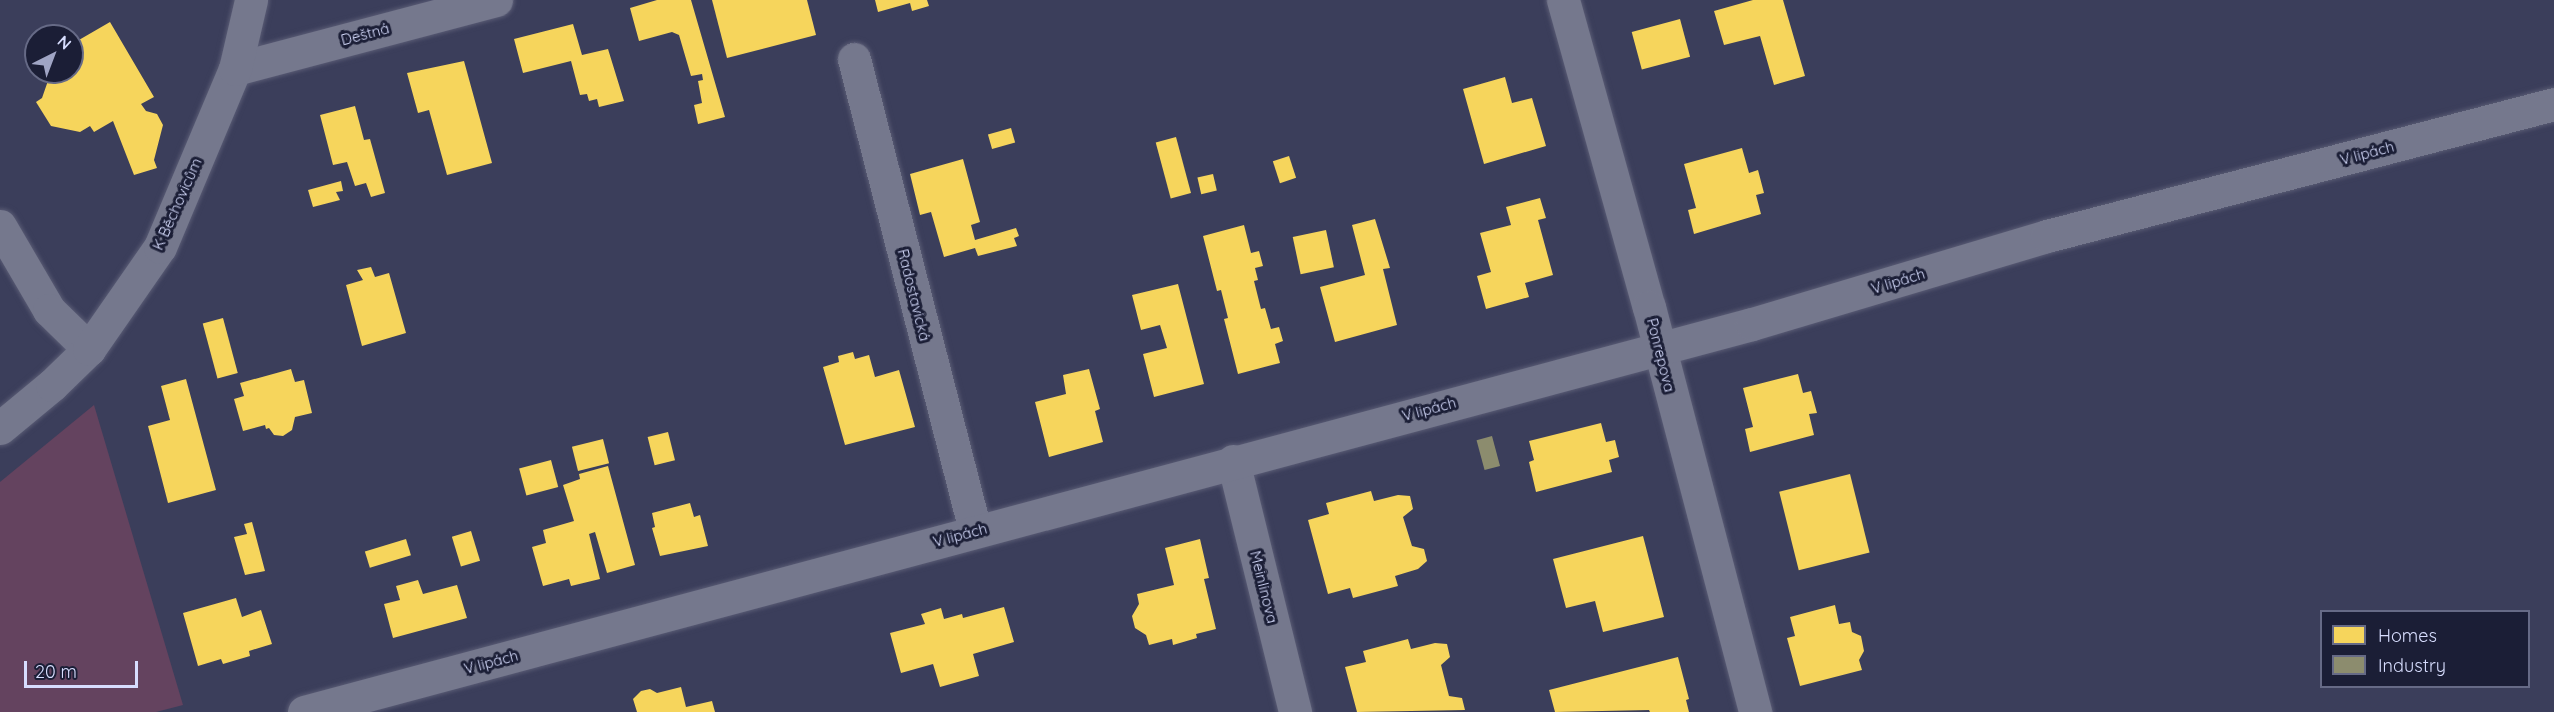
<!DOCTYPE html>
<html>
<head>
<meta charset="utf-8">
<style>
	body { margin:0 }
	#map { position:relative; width:2554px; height:712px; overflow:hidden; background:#3b3e5b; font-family:Quicksand,sans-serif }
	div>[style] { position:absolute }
	.green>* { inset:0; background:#64435f }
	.homes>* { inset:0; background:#f6d55c; transform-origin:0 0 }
	.industry>* { inset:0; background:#8c8c6e; transform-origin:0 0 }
	.roads { filter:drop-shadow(0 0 2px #595b74) drop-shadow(0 0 2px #595b74) }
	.minor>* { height:33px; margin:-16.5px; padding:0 16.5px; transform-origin:16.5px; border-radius:16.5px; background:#75788d }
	span { translate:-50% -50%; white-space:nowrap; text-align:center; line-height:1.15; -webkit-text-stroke:6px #1b1e36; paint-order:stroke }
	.street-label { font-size:15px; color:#d7ddfe }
	.legend { position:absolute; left:2320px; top:610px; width:210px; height:78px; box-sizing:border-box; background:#1b1e36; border:2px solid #666a86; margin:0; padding:8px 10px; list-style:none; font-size:18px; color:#d7ddfe }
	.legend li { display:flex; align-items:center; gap:12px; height:30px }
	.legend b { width:30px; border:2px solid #666a86 }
	.north { position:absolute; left:24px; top:24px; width:60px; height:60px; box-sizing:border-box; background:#1b1e36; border:2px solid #666a86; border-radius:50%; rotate:42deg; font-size:16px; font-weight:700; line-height:24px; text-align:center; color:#d7ddfe }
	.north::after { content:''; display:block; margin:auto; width:21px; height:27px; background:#a0a5c5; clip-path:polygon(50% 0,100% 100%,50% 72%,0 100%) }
	.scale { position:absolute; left:24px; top:661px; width:114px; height:27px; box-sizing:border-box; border:3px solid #d7ddfe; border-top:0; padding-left:8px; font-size:18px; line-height:21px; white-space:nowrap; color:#d7ddfe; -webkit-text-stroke:4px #1b1e36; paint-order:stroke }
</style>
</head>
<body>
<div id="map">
	<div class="green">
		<div style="clip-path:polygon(94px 405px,183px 705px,156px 712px,0 712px,0 482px)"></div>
	</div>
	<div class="homes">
		<div style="clip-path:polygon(657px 0,691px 0,725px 117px,698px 124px,694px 105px,702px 103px,698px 81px,703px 80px,702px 74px,691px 76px,679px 35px,672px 32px,639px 41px,630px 8px)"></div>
		<div style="clip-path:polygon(712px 0,807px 0,816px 35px,727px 58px)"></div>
		<div style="clip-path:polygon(875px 0,927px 0,929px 6px,912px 11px,910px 3px,878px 12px)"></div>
		<div style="clip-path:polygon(1753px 0,1783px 0,1805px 76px,1774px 85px,1760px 36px,1724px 45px,1714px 11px)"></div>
		<div style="left:1680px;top:19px;width:39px;height:50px;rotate:75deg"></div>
		<div style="clip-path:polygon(110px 22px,154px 97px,141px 104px,146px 111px,157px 114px,163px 125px,154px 160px,157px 168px,134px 175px,113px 121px,94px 132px,90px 126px,80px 132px,51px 126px,36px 102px,42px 98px,50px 75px,54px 72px,72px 72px,72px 44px)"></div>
		<div style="clip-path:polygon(573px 24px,582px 55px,608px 49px,624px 101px,599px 107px,597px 99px,589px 101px,587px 94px,580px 95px,571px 61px,523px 73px,514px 39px)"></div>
		<div style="clip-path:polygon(464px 61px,492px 163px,447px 175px,429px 110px,418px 113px,407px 73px)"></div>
		<div style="clip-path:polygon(1505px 77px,1512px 103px,1532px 98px,1546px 146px,1484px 164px,1463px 89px)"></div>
		<div style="clip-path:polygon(355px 106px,364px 140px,370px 139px,385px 193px,371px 197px,366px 183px,355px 186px,347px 162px,333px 165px,320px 115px)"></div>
		<div style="left:1011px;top:128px;width:15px;height:24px;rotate:74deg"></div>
		<div style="left:1176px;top:137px;width:58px;height:21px;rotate:75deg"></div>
		<div style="clip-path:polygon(1742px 148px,1749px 173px,1758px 170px,1764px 193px,1756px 195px,1761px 214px,1694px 234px,1688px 210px,1696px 208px,1684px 164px)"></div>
		<div style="left:1289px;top:156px;width:23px;height:17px;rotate:72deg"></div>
		<div style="clip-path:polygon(963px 159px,980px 222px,971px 225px,975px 240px,1016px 228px,1019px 236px,1014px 238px,1017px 246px,978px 256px,975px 248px,944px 257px,931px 212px,920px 215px,910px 174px)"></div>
		<div style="left:1213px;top:174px;width:17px;height:16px;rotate:77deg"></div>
		<div style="clip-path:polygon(341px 181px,343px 191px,336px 192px,340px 200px,313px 207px,308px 190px)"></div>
		<div style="clip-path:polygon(1540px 198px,1546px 218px,1538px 220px,1553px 275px,1525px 283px,1529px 297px,1486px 309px,1477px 276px,1491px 272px,1480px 233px,1511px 225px,1506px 207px)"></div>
		<div style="clip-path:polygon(1375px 219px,1390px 268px,1383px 269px,1397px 325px,1335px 342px,1320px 287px,1365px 275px,1352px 225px)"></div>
		<div style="clip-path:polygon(1244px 225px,1251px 253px,1259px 251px,1263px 266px,1255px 268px,1258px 280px,1254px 281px,1261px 309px,1265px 308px,1271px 329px,1279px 327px,1283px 341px,1275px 344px,1280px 363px,1238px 374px,1224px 319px,1228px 318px,1221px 290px,1217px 291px,1203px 236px)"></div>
		<div style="left:1326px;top:230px;width:38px;height:34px;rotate:78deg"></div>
		<div style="clip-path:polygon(371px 267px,375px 277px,389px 273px,406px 333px,362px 346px,346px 285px,363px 280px,357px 270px)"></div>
		<div style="clip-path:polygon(1178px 284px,1204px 384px,1154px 397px,1143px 354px,1167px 348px,1160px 325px,1141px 330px,1132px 295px)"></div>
		<div style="left:223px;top:318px;width:57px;height:21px;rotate:75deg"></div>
		<div style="clip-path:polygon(853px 352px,855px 359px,869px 355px,875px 377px,899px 370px,915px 427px,845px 445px,823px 367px,839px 362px,838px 356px)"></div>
		<div style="clip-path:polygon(291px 369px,295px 382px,304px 380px,312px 413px,295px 417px,292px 430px,283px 436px,274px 435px,269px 428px,266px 429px,265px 425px,243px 431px,234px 399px,244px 396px,240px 383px)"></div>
		<div style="clip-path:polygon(1089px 369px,1100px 409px,1095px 411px,1103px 442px,1049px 457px,1035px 402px,1066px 394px,1063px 375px)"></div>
		<div style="clip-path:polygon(1798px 374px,1803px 393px,1811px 391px,1817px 413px,1809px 414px,1814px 435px,1750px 452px,1745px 429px,1753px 427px,1743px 388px)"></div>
		<div style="clip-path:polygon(186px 379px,216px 490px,168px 503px,148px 426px,170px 420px,161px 386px)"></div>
		<div style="clip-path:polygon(1601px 423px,1606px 442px,1615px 440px,1619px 457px,1609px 460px,1612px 472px,1536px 492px,1529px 462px,1534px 460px,1529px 441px)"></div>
		<div style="left:668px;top:432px;width:29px;height:21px;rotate:76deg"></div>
		<div style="left:603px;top:439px;width:25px;height:32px;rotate:76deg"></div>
		<div style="left:551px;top:460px;width:28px;height:33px;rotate:75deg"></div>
		<div style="clip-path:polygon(608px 466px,635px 565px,607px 573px,595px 532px,589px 534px,600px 579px,571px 586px,569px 579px,543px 586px,532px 547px,546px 543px,543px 530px,574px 521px,563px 485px,580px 479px,579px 474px)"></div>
		<div style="left:1850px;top:474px;width:81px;height:73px;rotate:76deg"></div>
		<div style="clip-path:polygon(1371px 491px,1374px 501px,1398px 495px,1410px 496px,1413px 509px,1403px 517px,1412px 546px,1424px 549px,1427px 561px,1418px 569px,1395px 576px,1398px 586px,1353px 598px,1350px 588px,1328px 594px,1308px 520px,1329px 514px,1326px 503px)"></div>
		<div style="clip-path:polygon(690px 503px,694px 517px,700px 515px,708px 546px,660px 556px,652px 528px,655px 527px,652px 513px)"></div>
		<div style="clip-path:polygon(252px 522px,265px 571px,245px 575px,234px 537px,247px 534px,244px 524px)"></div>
		<div style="left:471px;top:531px;width:31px;height:20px;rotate:73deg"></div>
		<div style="clip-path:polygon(1643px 536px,1664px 617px,1603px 632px,1595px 601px,1566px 608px,1553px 559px)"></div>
		<div style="left:406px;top:539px;width:17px;height:43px;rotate:73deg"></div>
		<div style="clip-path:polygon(1200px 539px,1209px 578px,1204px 579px,1216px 629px,1196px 634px,1197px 638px,1173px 645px,1172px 639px,1149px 645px,1146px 635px,1135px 628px,1132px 616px,1139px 604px,1137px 594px,1174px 585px,1165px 548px)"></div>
		<div style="clip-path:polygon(418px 580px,423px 594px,457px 585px,467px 618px,393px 638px,384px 604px,400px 600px,396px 586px)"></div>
		<div style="clip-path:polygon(236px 598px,242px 617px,261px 610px,272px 644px,249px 651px,250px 656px,223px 664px,221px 659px,198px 666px,183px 613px)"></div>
		<div style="clip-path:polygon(1835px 605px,1839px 624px,1850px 622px,1852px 632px,1861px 636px,1864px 651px,1859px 660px,1862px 670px,1800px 686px,1787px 638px,1795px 636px,1790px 617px)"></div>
		<div style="clip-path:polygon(1004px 607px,1014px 642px,973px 654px,979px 676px,940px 687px,933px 664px,901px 673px,890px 633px,925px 624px,921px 614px,941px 608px,944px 619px,962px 614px,963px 618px)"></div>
		<div style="clip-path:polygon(1408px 639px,1411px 649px,1435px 643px,1447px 644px,1450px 657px,1441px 665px,1449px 696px,1462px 698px,1465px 710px,1357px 712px,1345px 667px,1366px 662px,1363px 651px)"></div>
		<div style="clip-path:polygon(1678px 657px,1689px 699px,1686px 700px,1689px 712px,1650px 712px,1649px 710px,1555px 712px,1549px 690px)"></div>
		<div style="clip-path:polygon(681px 687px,686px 707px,712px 701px,715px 712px,637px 712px,633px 699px,641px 691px,650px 689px,657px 693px)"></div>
	</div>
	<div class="industry">
		<div style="left:1492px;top:436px;width:31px;height:16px;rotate:75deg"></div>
	</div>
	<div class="roads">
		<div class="minor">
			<div style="left:1563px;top:0;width:319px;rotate:74.4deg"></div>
			<div style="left:1649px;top:307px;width:419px;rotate:75.3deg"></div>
			<div style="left:854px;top:59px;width:487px;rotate:75.6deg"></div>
			<div style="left:235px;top:69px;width:270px;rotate:-14.8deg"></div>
			<div style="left:0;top:226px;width:97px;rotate:59.7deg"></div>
			<div style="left:49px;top:310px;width:56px;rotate:44.3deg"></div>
			<div style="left:0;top:428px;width:67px;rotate:-39.6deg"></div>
			<div style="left:52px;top:385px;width:52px;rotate:-44.2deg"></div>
			<div style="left:89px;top:349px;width:124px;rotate:-55.2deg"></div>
			<div style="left:160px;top:247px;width:193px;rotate:-67.2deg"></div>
			<div style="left:235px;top:69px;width:71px;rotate:-76.9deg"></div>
			<div style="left:1233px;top:461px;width:259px;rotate:76.1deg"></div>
			<div style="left:304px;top:712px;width:1499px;rotate:-15deg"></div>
			<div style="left:1752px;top:324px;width:308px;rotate:-16.6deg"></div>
			<div style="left:2047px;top:236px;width:524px;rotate:-14.59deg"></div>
		</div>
	</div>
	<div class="street-label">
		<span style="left:365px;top:34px;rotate:-15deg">Deštná</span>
		<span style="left:2367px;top:153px;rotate:-15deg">V lipách</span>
		<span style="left:177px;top:204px;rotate:-66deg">K Běchovicům</span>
		<span style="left:1898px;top:281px;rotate:-17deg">V lipách</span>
		<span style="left:914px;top:295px;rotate:76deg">Radostavická</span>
		<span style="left:1661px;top:355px;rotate:76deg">Ponrepova</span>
		<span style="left:1429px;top:409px;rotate:-15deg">V lipách</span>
		<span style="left:960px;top:535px;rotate:-15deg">V lipách</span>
		<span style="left:1264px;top:587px;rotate:76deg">Meinlinova</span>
		<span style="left:491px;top:662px;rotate:-15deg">V lipách</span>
	</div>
	<ul class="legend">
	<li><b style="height:16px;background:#f6d55c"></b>Homes</li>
	<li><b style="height:16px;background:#8c8c6e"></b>Industry</li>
	</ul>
	<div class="north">N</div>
	<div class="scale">20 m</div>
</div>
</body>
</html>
